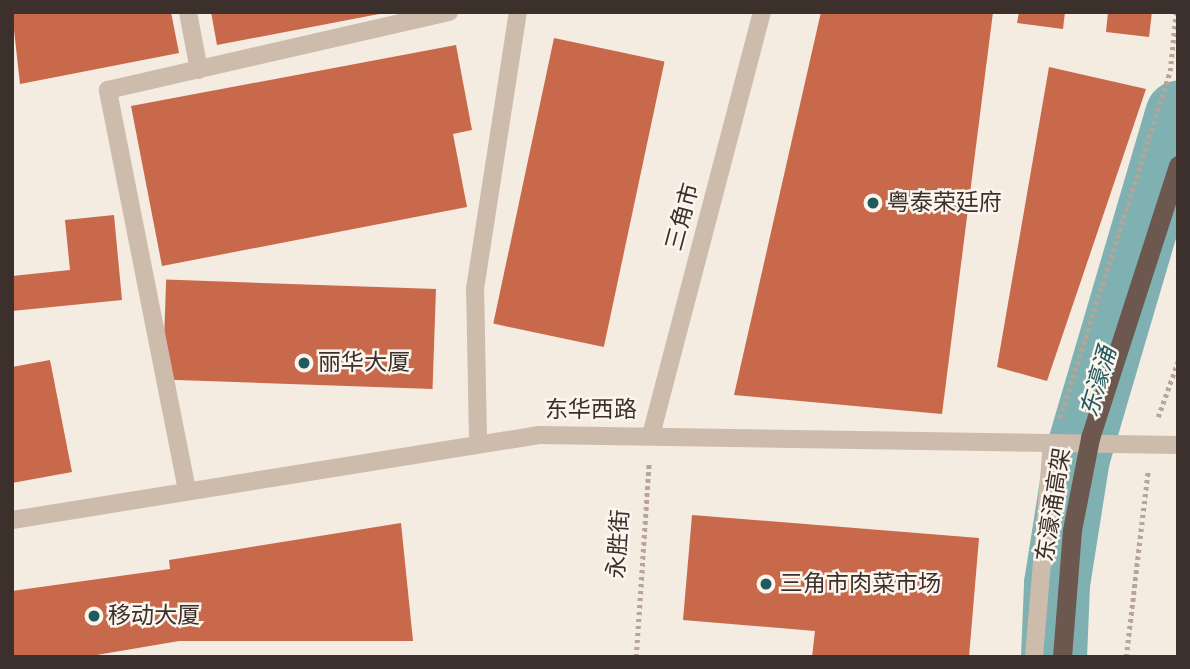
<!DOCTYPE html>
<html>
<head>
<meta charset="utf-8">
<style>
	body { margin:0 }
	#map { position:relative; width:1190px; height:669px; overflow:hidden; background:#f4ebe1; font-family:"Work Sans","Noto Sans SC",sans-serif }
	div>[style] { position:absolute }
	.river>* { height:66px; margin:-33px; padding:0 33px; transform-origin:33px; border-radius:33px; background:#7fb0b2 }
	.building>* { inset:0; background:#c8694b; transform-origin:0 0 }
	.path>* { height:4.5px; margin-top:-2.25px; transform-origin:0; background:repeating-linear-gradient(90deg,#b9a596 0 3.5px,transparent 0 7px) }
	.service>* { height:18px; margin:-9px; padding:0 9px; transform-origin:9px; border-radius:9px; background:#cdbbac }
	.minor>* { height:18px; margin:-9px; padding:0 9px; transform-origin:9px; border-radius:9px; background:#cdbbac }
	.tertiary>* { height:18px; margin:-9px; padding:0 9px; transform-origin:9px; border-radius:9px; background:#cdbbac }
	.trunk-bridge>* { height:19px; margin:-9.5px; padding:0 9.5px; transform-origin:9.5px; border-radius:9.5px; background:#6c584f }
	.dots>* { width:19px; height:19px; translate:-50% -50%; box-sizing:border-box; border:4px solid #fbf5ee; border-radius:50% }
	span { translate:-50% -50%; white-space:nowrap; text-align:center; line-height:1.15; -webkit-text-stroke:5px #fbf5ee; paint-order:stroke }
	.poi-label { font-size:23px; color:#3b302b }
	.left { translate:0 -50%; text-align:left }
	.street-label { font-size:23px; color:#3b302b }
	.water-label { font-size:24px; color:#1f5a5e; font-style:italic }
	.frame { position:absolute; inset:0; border:14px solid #3b302b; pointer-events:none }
</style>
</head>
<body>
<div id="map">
	<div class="river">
		<div style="left:1054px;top:657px;width:73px;rotate:-87.6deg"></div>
		<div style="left:1057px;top:584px;width:128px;rotate:-81deg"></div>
		<div style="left:1077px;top:458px;width:359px;rotate:-73.6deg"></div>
	</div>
	<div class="building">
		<div style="clip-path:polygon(12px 12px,171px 12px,179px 53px,20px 84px)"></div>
		<div style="clip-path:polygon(211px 12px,379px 12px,379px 14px,217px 45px)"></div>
		<div style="clip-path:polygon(821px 12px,993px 12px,942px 414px,734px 395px)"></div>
		<div style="clip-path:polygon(1019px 12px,1065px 12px,1063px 29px,1017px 23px)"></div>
		<div style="clip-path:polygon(1108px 12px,1152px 12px,1149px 37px,1106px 32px)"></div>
		<div style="left:554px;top:38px;width:113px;height:292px;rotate:12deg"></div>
		<div style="clip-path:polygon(456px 45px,472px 130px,453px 134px,467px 207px,162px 266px,131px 106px)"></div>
		<div style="clip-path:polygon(1049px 67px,1146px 89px,1047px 381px,997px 367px)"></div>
		<div style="clip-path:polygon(114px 215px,122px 300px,12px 311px,12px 276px,70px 270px,65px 220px)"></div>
		<div style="left:436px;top:289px;width:100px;height:270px;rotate:92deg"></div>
		<div style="clip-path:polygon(50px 360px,72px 472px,12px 483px,12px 367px)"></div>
		<div style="clip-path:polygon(692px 515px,979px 538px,969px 657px,812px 657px,815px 631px,683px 620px)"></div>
		<div style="clip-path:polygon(401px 523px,413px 641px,179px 641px,85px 657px,12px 657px,12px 591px,170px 569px,169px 560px)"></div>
	</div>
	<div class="path">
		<div style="left:1158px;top:417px;width:59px;rotate:-70.3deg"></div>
		<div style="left:1060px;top:418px;width:364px;rotate:-72.4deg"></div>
		<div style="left:1170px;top:71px;width:59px;rotate:-84.2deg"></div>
		<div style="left:636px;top:657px;width:195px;rotate:-86.2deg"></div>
		<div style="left:1126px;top:657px;width:188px;rotate:-83.3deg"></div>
	</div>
	<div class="service">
		<div style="left:188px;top:12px;width:59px;rotate:79.3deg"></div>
		<div style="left:478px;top:440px;width:151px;rotate:-91.1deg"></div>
		<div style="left:475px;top:289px;width:280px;rotate:-81.2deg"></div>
		<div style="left:187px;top:490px;width:408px;rotate:-101.2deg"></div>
		<div style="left:108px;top:90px;width:350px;rotate:-12.9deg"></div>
		<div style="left:1034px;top:657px;width:214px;rotate:-85.2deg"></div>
	</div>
	<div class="minor">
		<div style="left:651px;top:435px;width:437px;rotate:-75.3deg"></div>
	</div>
	<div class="tertiary">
		<div style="left:12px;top:520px;width:534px;rotate:-9.16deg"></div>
		<div style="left:539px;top:435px;width:639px;rotate:0.9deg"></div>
	</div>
	<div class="trunk-bridge">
		<div style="left:1062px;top:657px;width:127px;rotate:-85.5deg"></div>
		<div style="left:1072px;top:530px;width:94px;rotate:-78.9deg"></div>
		<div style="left:1090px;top:438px;width:287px;rotate:-72.1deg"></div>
	</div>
	<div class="dots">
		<div style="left:873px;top:203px;background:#1f5a5e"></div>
		<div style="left:304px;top:363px;background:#1f5a5e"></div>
		<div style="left:766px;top:584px;background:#1f5a5e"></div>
		<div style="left:94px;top:616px;background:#1f5a5e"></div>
	</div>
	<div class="poi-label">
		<span class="left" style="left:887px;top:203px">粤泰荣廷府</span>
		<span class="left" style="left:318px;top:363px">丽华大厦</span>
		<span class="left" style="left:780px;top:584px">三角市肉菜市场</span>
		<span class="left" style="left:108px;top:616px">移动大厦</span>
	</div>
	<div class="street-label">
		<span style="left:683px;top:217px;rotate:-75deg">三角市</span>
		<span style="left:591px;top:410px">东华西路</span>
		<span style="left:1054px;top:505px;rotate:-81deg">东濠涌高架</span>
		<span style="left:619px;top:544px;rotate:-86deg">永胜街</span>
	</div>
	<div class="water-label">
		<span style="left:1099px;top:382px;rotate:-74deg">东濠涌</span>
	</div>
	<div class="frame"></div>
</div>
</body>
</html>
